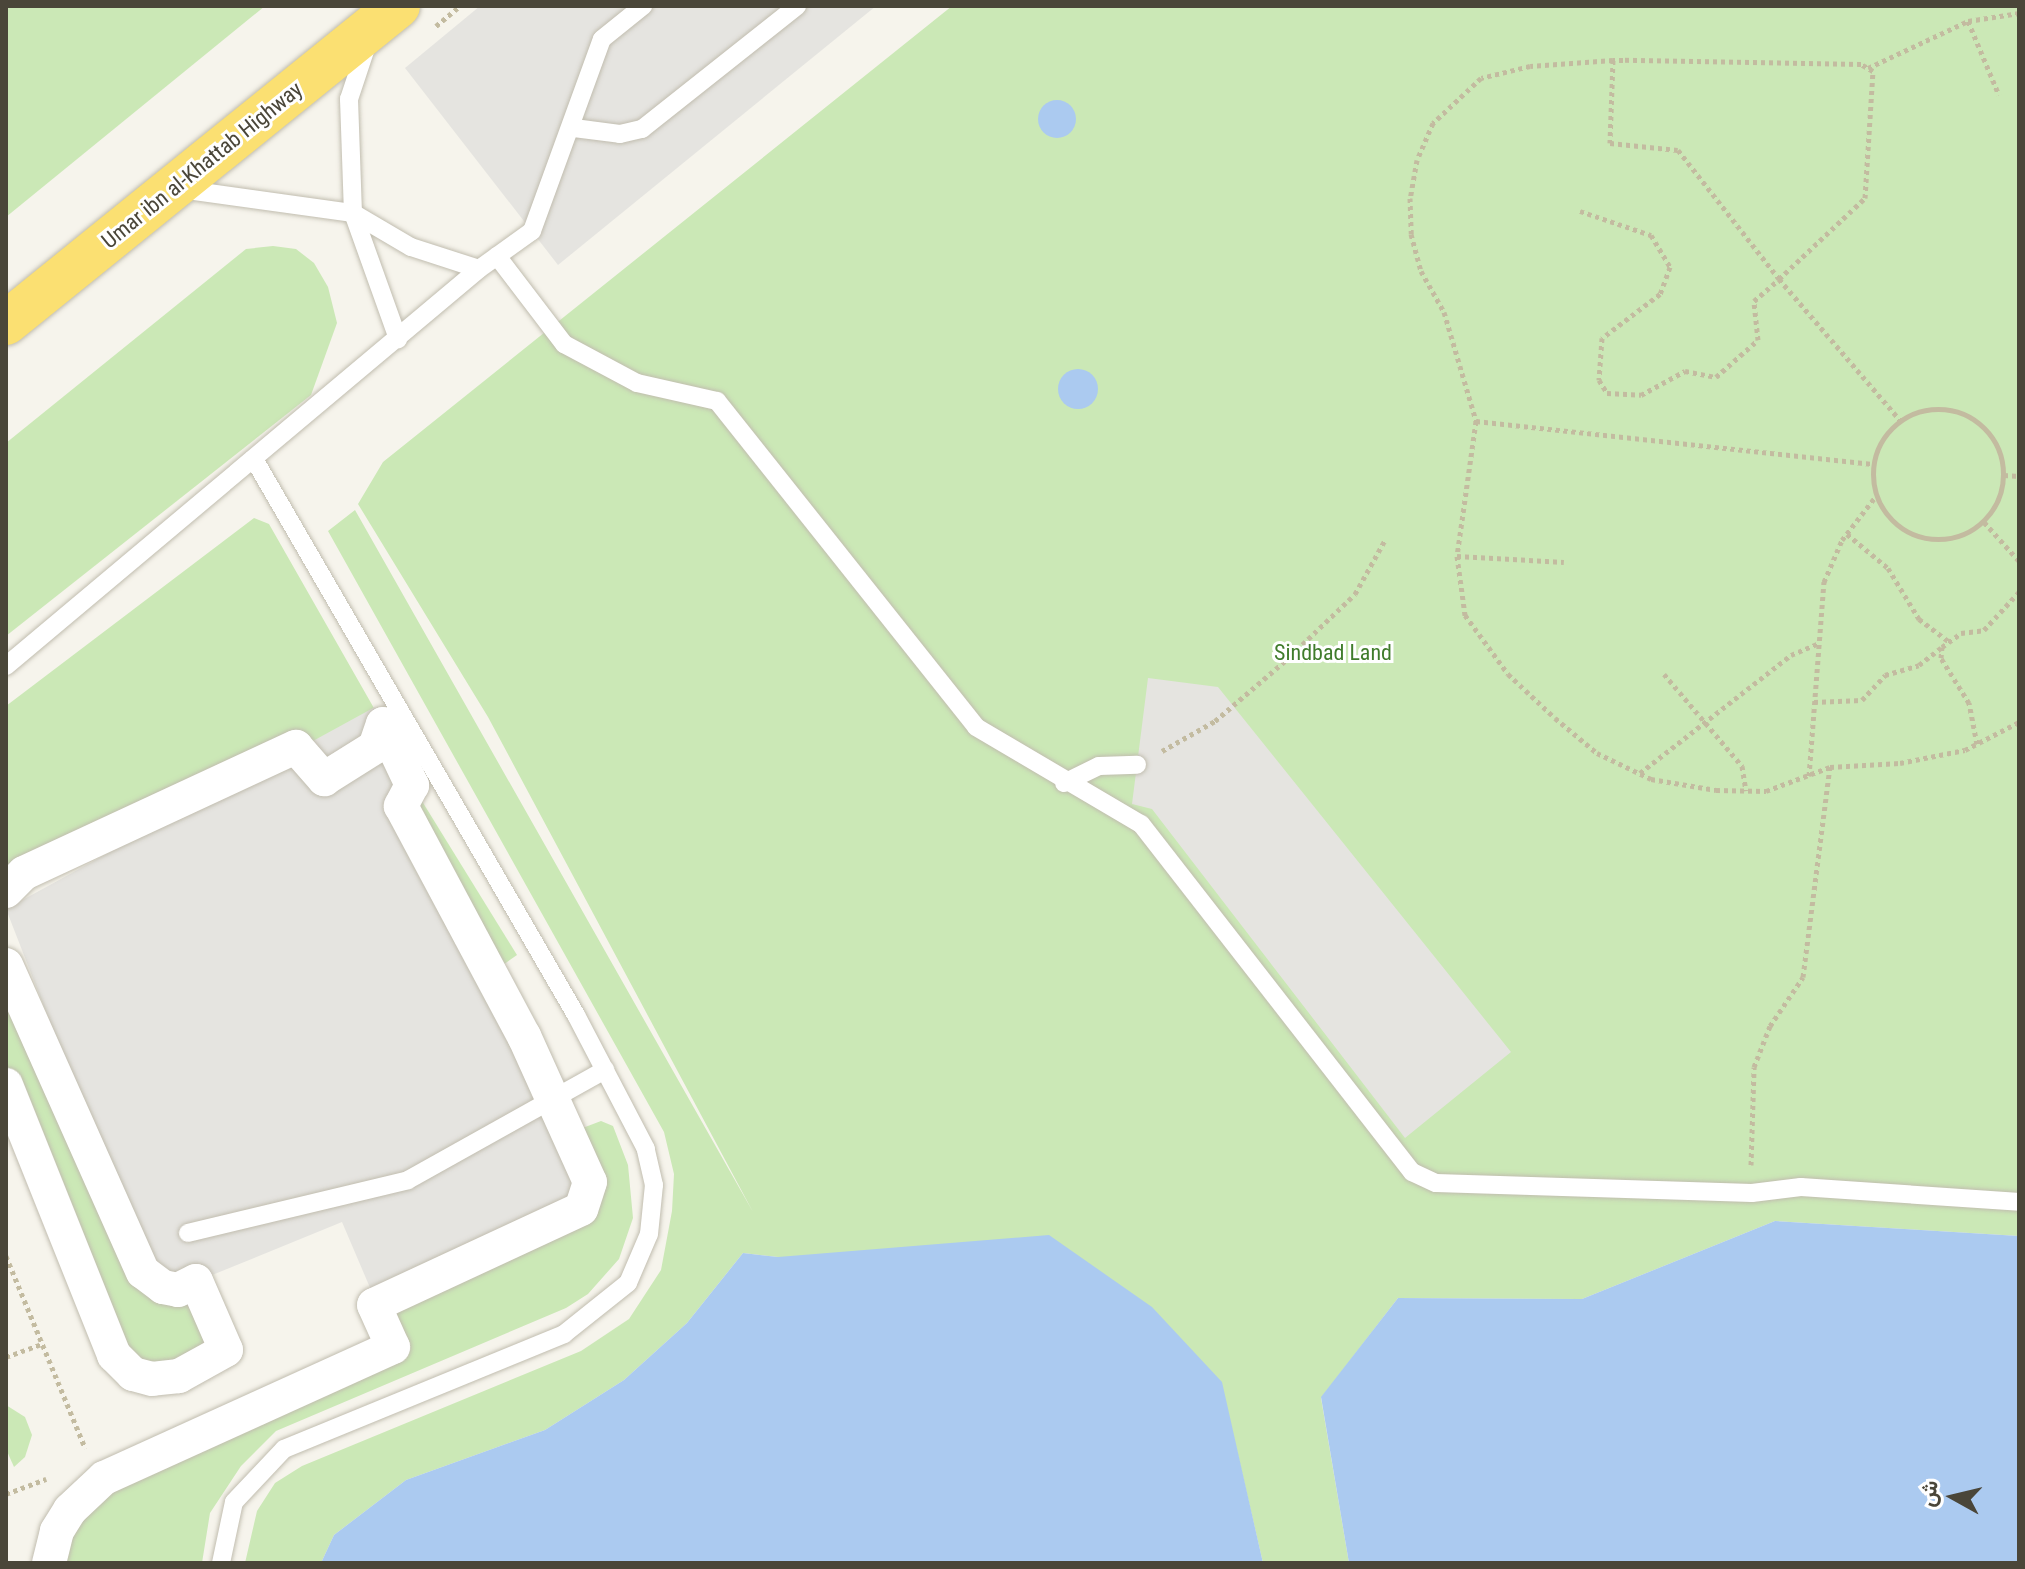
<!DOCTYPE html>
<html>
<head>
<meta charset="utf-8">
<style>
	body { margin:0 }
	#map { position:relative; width:2025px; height:1569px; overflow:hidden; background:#f6f4ec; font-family:"Roboto Condensed",Vazirmatn,sans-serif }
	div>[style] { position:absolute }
	.green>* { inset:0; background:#cbe8b6 }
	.parking>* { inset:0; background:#e5e4e0 }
	.water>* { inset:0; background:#abcaf0 }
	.round { border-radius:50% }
	.path>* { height:5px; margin-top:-2.5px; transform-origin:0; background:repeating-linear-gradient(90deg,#c3bba0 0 4px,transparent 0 8px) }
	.path>.ring { margin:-2.5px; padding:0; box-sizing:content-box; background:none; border:5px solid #c3bba0; border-radius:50% }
	.roads { filter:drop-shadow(0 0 2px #c1bdaf) drop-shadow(0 0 2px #c1bdaf) }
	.lane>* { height:18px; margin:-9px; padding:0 9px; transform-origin:9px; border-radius:9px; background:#fff }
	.street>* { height:34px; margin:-17px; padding:0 17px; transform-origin:17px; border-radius:17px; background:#fff }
	.highway>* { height:44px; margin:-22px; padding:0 22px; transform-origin:22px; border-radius:22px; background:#fbe072 }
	span { translate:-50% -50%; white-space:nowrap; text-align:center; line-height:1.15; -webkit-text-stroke:6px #fff; paint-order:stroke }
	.street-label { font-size:22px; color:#4a4639 }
	.park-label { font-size:22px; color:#407c2c }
	.frame { position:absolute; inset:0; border:8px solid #4a4639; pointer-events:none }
	.north { position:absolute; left:1913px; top:1457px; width:80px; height:80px; -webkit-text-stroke:6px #fff; paint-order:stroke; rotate:278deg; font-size:22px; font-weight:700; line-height:32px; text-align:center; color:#4a4639 }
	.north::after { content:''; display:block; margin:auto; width:28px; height:36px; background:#4a4639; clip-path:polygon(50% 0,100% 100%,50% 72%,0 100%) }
</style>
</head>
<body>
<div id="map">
	<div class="green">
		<div style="clip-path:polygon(6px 6px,265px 6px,6px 217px)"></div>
		<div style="clip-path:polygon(952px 6px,2019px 6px,2019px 1236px,1775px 1221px,1582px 1299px,1398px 1298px,1321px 1398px,1349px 1563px,1263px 1563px,1221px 1382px,778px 1257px,743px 1253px,687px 1323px,624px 1380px,545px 1430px,406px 1480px,334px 1535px,321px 1563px,245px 1563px,257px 1511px,275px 1483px,302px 1466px,581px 1351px,629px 1319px,661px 1270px,672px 1211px,674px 1174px,664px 1132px,328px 531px,355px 510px,753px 1212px,488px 717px,358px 504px,383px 462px)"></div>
		<div style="clip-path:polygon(273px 246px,296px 249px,314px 263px,328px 287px,337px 323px,311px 395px,6px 636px,6px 443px,246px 249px)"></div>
		<div style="clip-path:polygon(254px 518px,269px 524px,383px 724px,296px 747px,6px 891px,6px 706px)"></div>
		<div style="clip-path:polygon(412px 785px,517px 955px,497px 969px,401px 806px)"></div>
		<div style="clip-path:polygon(6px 965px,178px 1290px,226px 1350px,133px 1374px,6px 1085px)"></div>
		<div style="clip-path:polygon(601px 1121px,613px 1126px,628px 1165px,633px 1218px,619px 1259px,588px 1294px,566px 1308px,276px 1431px,241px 1466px,210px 1513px,202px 1563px,55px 1563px,70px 1510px,392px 1348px,374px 1305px,580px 1129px)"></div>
		<div style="clip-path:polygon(6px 1405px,25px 1417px,32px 1435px,25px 1457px,14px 1467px,6px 1449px)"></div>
	</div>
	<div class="parking">
		<div style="clip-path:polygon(480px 6px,876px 6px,558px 265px,405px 68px)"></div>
		<div style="clip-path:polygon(1148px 678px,1218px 687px,1511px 1052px,1405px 1138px,1152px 809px,1132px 804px)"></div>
		<div style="clip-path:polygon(375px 707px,401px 806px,580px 1160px,573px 1196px,371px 1290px,342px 1222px,200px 1280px,166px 1284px,145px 1266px,6px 909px)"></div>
	</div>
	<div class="water">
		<div class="round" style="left:1038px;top:100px;width:38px;height:38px"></div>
		<div class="round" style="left:1058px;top:369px;width:40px;height:40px"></div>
		<div style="clip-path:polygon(1775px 1221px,2019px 1236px,2019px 1563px,1349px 1563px,1321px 1397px,1398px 1298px,1582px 1299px)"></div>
		<div style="clip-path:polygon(1049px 1235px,1152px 1307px,1222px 1382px,1263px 1563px,321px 1563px,334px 1535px,406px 1480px,545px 1430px,624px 1380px,687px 1323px,743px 1253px,778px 1257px)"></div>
	</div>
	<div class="path">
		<div style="left:1968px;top:21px;width:80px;rotate:67.3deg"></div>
		<div style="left:436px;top:26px;width:31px;rotate:-40deg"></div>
		<div style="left:1613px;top:60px;width:83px;rotate:92.1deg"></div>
		<div style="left:1610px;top:143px;width:68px;rotate:5.9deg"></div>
		<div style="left:1678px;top:150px;width:164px;rotate:51.9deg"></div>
		<div style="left:1779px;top:279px;width:118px;rotate:-43.3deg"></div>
		<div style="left:1865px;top:198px;width:127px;rotate:-86.4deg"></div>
		<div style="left:1873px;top:71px;width:14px;rotate:-150deg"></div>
		<div style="left:1861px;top:64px;width:238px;rotate:-179deg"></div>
		<div style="left:1623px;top:60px;width:10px;rotate:180deg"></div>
		<div style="left:1613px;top:60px;width:83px;rotate:175.9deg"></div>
		<div style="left:1530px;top:66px;width:50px;rotate:166.2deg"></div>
		<div style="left:1481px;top:78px;width:66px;rotate:136.8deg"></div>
		<div style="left:1433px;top:123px;width:40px;rotate:113.4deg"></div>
		<div style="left:1417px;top:160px;width:39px;rotate:100deg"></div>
		<div style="left:1410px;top:198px;width:36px;rotate:88deg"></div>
		<div style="left:1411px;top:234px;width:38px;rotate:75deg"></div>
		<div style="left:1421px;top:271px;width:47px;rotate:60.7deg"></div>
		<div style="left:1444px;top:312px;width:114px;rotate:73.6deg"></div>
		<div style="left:1476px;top:421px;width:136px;rotate:98deg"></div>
		<div style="left:1457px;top:556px;width:60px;rotate:82.3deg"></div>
		<div style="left:1465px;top:615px;width:73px;rotate:53.9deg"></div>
		<div style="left:1508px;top:674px;width:64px;rotate:43.1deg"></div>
		<div style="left:1555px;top:718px;width:55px;rotate:39.8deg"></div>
		<div style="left:1597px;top:753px;width:60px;rotate:25.7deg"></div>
		<div style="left:1651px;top:779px;width:66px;rotate:9.6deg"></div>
		<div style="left:1716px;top:790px;width:50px;rotate:1.1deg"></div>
		<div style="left:1766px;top:791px;width:68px;rotate:-20.6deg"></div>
		<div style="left:1868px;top:68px;width:110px;rotate:-25.2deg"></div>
		<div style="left:1968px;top:21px;width:52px;rotate:-8.9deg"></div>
		<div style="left:1580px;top:211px;width:75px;rotate:18.7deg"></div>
		<div style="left:1651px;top:235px;width:37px;rotate:59deg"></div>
		<div style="left:1670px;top:267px;width:29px;rotate:110deg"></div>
		<div style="left:1660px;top:294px;width:73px;rotate:142.8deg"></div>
		<div style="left:1602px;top:338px;width:42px;rotate:94.1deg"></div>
		<div style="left:1599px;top:380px;width:15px;rotate:58deg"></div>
		<div style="left:1607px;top:393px;width:34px;rotate:3deg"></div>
		<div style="left:1641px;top:395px;width:50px;rotate:-28.6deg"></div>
		<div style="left:1685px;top:371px;width:32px;rotate:11deg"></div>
		<div style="left:1716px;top:377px;width:56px;rotate:-41.4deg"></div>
		<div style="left:1758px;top:340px;width:39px;rotate:-96deg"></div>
		<div style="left:1754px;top:301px;width:33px;rotate:-41deg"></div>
		<div style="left:1779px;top:279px;width:186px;rotate:49.4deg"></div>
		<div class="ring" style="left:1873px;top:409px;width:125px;height:125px"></div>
		<div style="left:1476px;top:421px;width:399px;rotate:6.2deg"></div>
		<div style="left:2004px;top:475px;width:15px;rotate:4deg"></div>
		<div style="left:1984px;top:522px;width:52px;rotate:48.1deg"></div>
		<div style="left:1847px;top:534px;width:53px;rotate:39.7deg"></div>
		<div style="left:1888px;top:568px;width:60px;rotate:58.7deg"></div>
		<div style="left:1919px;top:619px;width:39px;rotate:37deg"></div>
		<div style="left:1457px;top:556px;width:107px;rotate:3.2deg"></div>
		<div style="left:1664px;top:674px;width:121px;rotate:49.7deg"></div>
		<div style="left:1742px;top:766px;width:25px;rotate:81deg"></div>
		<div style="left:1814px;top:702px;width:48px;rotate:-2.4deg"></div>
		<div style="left:1862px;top:700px;width:34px;rotate:-47deg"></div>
		<div style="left:1885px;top:675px;width:35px;rotate:-16deg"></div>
		<div style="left:1919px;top:665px;width:28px;rotate:-38deg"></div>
		<div style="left:1977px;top:744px;width:42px;rotate:-101deg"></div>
		<div style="left:1969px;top:703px;width:53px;rotate:-121.9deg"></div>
		<div style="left:1941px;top:658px;width:11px;rotate:-85deg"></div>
		<div style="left:1942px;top:647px;width:24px;rotate:-36deg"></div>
		<div style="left:1961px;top:633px;width:23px;rotate:-7deg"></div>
		<div style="left:1984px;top:630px;width:52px;rotate:-47.4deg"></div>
		<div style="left:1162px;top:751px;width:61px;rotate:-29.5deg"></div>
		<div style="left:1215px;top:721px;width:92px;rotate:-40.6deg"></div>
		<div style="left:1285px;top:661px;width:97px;rotate:-43.7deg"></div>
		<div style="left:1355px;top:594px;width:62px;rotate:-60.9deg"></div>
		<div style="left:1640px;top:773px;width:192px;rotate:-38deg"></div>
		<div style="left:1791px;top:655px;width:30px;rotate:-23deg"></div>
		<div style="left:1809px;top:776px;width:195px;rotate:-85.6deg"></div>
		<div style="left:1824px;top:582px;width:46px;rotate:-66.8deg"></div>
		<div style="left:1842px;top:540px;width:56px;rotate:-52.3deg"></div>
		<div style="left:1751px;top:1165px;width:98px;rotate:-88.2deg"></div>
		<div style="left:1754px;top:1067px;width:44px;rotate:-68.7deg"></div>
		<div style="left:1770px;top:1026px;width:59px;rotate:-56deg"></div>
		<div style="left:1803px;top:977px;width:212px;rotate:-82.7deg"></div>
		<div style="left:1830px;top:767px;width:70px;rotate:-3.3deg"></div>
		<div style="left:1900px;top:763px;width:66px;rotate:-11.3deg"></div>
		<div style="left:1965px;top:750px;width:61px;rotate:-27.4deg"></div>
		<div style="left:6px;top:1256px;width:208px;rotate:67.6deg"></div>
		<div style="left:6px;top:1357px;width:38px;rotate:-20deg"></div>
		<div style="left:6px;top:1494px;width:43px;rotate:-20.6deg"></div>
	</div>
	<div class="roads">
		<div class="lane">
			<div style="left:367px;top:45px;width:57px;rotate:108.4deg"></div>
			<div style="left:349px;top:99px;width:114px;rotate:88deg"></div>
			<div style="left:353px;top:213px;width:134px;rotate:70.3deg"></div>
			<div style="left:574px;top:128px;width:46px;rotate:7.4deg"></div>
			<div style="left:620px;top:134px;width:23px;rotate:-13deg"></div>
			<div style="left:642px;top:129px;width:198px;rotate:-38.4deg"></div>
			<div style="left:180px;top:189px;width:175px;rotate:7.9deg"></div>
			<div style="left:353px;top:213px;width:67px;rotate:30.4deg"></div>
			<div style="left:411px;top:247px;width:71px;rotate:17.9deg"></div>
			<div style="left:497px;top:256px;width:111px;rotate:52.7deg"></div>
			<div style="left:564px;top:344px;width:83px;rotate:28.1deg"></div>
			<div style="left:637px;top:383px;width:82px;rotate:12.7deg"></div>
			<div style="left:717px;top:401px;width:416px;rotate:51.5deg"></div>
			<div style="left:976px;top:727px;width:191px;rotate:30.5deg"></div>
			<div style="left:1141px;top:824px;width:441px;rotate:52.1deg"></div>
			<div style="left:1412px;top:1172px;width:26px;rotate:25deg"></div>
			<div style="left:1436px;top:1183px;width:316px;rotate:1.8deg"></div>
			<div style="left:1752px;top:1193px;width:49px;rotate:-7deg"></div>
			<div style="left:1801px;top:1187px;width:219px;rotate:3.9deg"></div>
			<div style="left:6px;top:666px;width:618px;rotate:-40.01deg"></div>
			<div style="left:479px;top:269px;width:65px;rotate:-35.6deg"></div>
			<div style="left:532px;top:231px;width:204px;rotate:-70deg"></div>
			<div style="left:602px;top:39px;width:53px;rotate:-38.8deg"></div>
			<div style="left:1064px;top:783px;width:39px;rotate:-26deg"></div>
			<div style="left:1099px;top:766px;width:38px;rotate:-2deg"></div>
			<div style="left:188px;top:1233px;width:226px;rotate:-13.5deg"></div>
			<div style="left:408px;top:1180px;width:226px;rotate:-29.2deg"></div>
			<div style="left:221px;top:1563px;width:62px;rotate:-78deg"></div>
			<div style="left:234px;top:1502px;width:73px;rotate:-46.7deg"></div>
			<div style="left:284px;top:1449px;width:303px;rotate:-22.3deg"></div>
			<div style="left:564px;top:1334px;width:82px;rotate:-38.6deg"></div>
			<div style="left:628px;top:1283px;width:53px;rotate:-66.8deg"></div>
			<div style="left:649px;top:1234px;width:49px;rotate:-84.2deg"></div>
			<div style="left:654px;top:1185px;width:37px;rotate:-103deg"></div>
			<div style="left:646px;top:1149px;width:151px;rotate:-117.6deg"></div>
			<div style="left:576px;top:1015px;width:643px;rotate:-120.08deg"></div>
		</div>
		<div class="street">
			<div style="left:6px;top:891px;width:25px;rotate:-45deg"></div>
			<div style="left:24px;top:873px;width:300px;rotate:-24.9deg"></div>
			<div style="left:296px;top:747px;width:43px;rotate:48.8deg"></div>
			<div style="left:324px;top:779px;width:60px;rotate:-32.1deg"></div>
			<div style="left:375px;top:747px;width:24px;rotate:-71deg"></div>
			<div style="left:383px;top:724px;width:68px;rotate:64.6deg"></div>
			<div style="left:412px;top:785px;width:24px;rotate:118deg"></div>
			<div style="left:401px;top:806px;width:261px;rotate:61.9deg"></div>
			<div style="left:524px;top:1036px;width:160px;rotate:65.7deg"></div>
			<div style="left:590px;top:1182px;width:28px;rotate:108deg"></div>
			<div style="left:581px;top:1209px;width:228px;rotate:155.1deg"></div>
			<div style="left:374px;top:1305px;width:46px;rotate:65.7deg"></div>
			<div style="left:393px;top:1347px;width:317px;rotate:155.6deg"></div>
			<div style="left:104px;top:1478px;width:47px;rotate:136.7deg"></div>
			<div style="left:70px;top:1510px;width:25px;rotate:122deg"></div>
			<div style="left:57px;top:1531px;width:33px;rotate:104deg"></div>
			<div style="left:6px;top:965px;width:336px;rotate:66deg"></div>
			<div style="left:143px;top:1272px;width:25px;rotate:37deg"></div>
			<div style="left:163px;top:1287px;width:15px;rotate:11deg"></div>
			<div style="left:178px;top:1290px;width:20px;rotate:-27deg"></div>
			<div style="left:196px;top:1281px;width:75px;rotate:66.5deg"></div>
			<div style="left:226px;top:1350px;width:54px;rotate:151deg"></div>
			<div style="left:179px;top:1376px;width:27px;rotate:174deg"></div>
			<div style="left:152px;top:1379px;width:20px;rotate:-165deg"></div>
			<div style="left:133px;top:1374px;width:27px;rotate:-135deg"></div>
			<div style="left:114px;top:1355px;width:291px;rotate:-111.8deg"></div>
		</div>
		<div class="highway">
			<div style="left:6px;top:323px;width:504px;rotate:-38.96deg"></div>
		</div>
	</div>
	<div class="street-label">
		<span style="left:202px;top:165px;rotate:-39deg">Umar ibn al-Khattab Highway</span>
	</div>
	<div class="park-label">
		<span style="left:1333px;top:653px">Sindbad Land</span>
	</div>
	<div class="frame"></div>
	<div class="north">ش</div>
</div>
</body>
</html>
